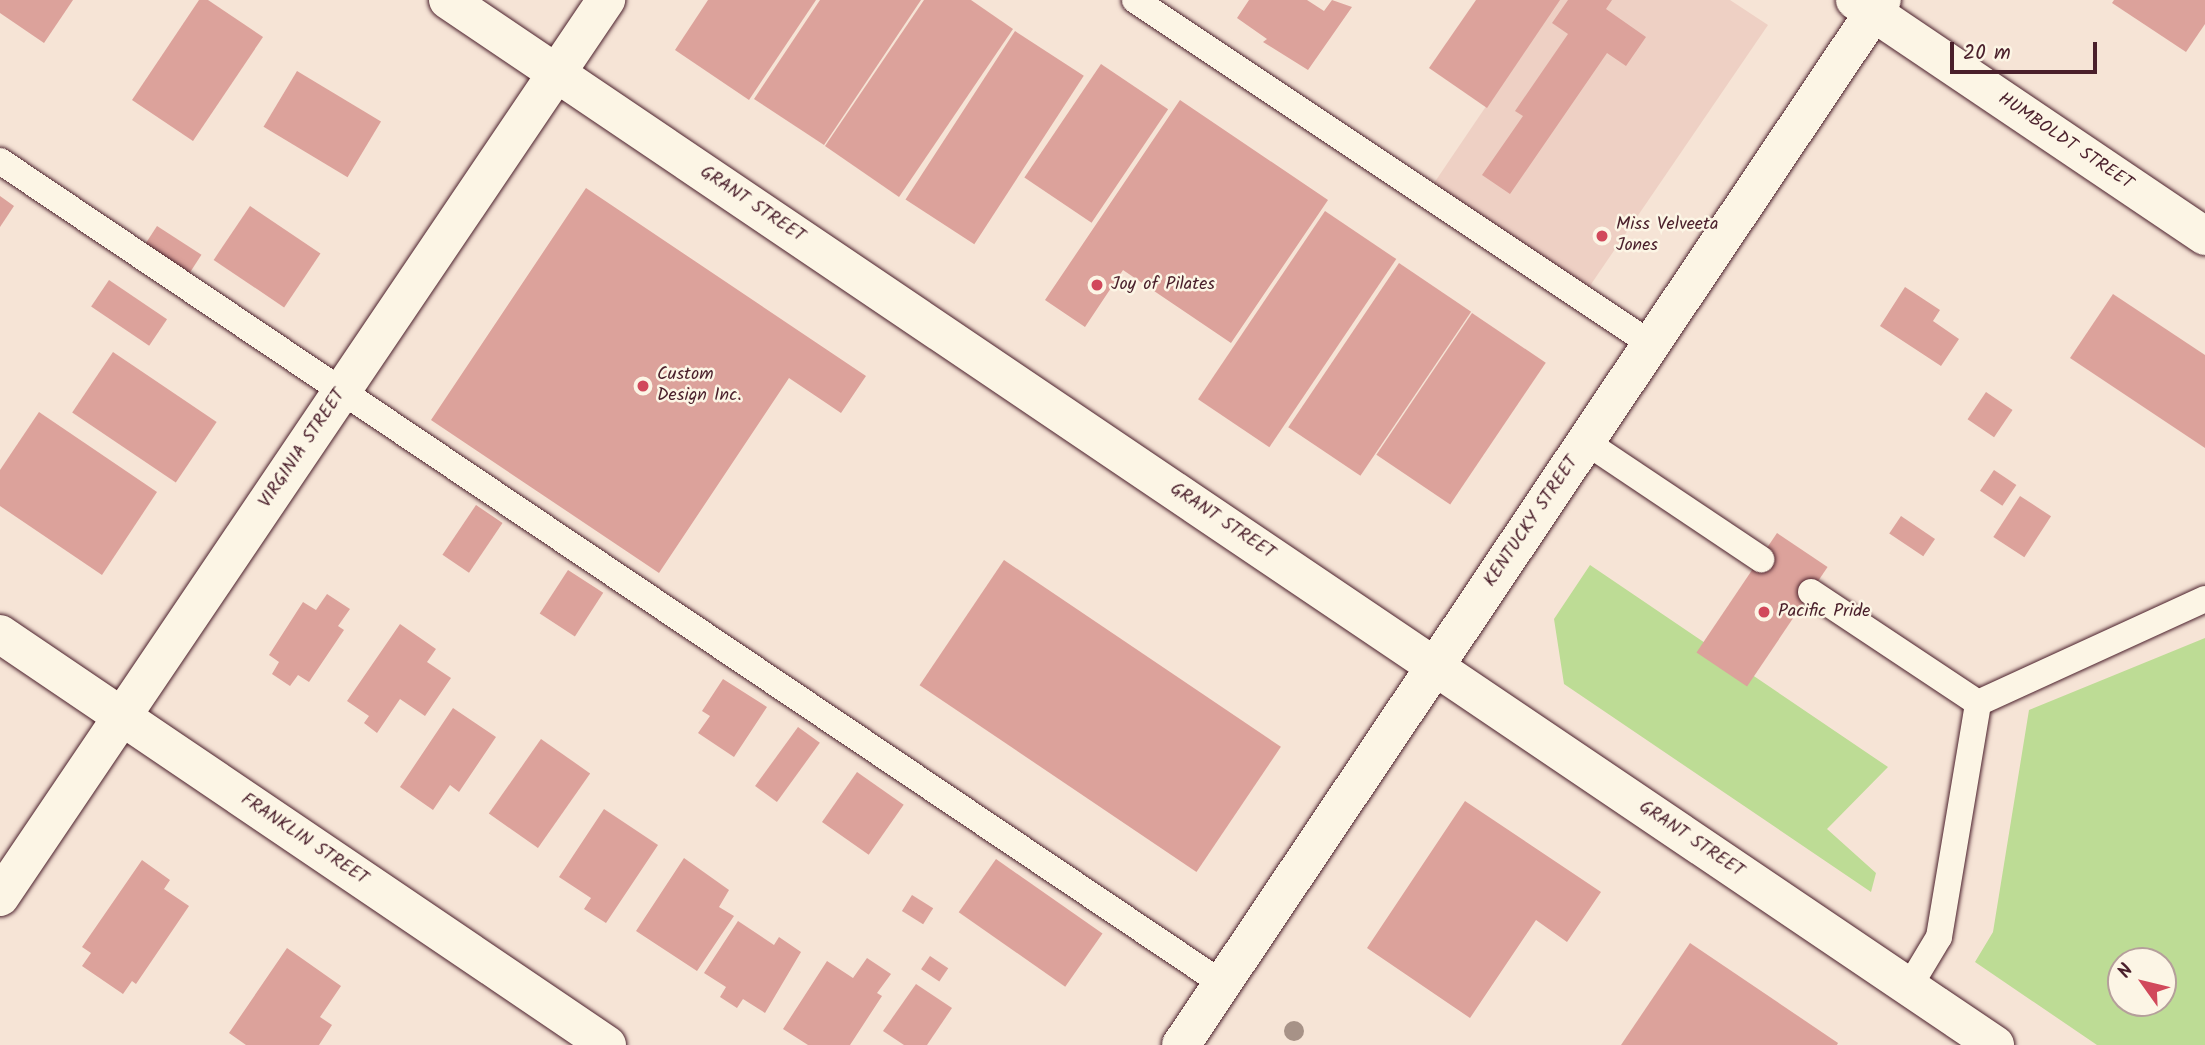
<!DOCTYPE html>
<html>
<head>
<meta charset="utf-8">
<style>
	body { margin:0 }
	#map { position:relative; width:2205px; height:1045px; overflow:hidden; background:#f6e4d6; font-family:Kalam,sans-serif }
	div>[style] { position:absolute }
	.built>* { inset:0; background:#eed0c4 }
	.green>* { inset:0; background:#bddc95 }
	.building>* { inset:0; background:#dca29b; transform-origin:0 0 }
	.roads { filter:drop-shadow(0 0 2px #4a1f2b) drop-shadow(0 0 2px #4a1f2b) }
	.lane>* { height:26px; margin:-13px; padding:0 13px; transform-origin:13px; border-radius:13px; background:#fcf5e5 }
	.street>* { height:38px; margin:-19px; padding:0 19px; transform-origin:19px; border-radius:19px; background:#fcf5e5 }
	.trees>* { width:20px; height:20px; margin:-10px; border-radius:50%; background:#a79287 }
	.dots>* { width:19px; height:19px; translate:-50% -50%; box-sizing:border-box; border:4px solid #fcf5e5; border-radius:50% }
	span { translate:-50% -50%; white-space:nowrap; text-align:center; line-height:1.15; -webkit-text-stroke:5px #fcf5e5; paint-order:stroke }
	.street-label { font-size:18px; color:#4a1f2b }
	.poi-label { font-size:18px; color:#4a1f2b }
	.left { translate:0 -50%; text-align:left }
	.north { position:absolute; left:2107px; top:947px; width:70px; height:70px; box-sizing:border-box; background:#fcf5e5; border:2px solid #b59f9b; border-radius:50%; rotate:304deg; font-size:19px; font-weight:700; line-height:28px; text-align:center; color:#4a1f2b }
	.north::after { content:''; display:block; margin:auto; width:24px; height:32px; background:#d1495b; clip-path:polygon(50% 0,100% 100%,50% 72%,0 100%) }
	.scale { position:absolute; left:1950px; top:42px; width:147px; height:32px; box-sizing:border-box; border:4px solid #4a1f2b; border-top:0; padding-left:9px; font-size:21px; line-height:24px; white-space:nowrap; color:#4a1f2b; -webkit-text-stroke:5px #fcf5e5; paint-order:stroke }
</style>
</head>
<body>
<div id="map">
	<div class="built">
		<div style="clip-path:polygon(1558px 0,1730px 0,1768px 25px,1583px 296px,1428px 192px)"></div>
	</div>
	<div class="green">
		<div style="clip-path:polygon(1590px 565px,1888px 767px,1827px 829px,1876px 873px,1871px 892px,1564px 684px,1554px 619px)"></div>
		<div style="clip-path:polygon(evenodd,2205px 638px,2205px 1045px,2097px 1045px,1975px 962px,1993px 932px,2029px 710px,2205px 638px,2163px 961px,2163px 1003px,2121px 1003px,2121px 961px,2163px 961px)"></div>
	</div>
	<div class="building">
		<div style="clip-path:polygon(0 0,73px 0,44px 43px,0 13px)"></div>
		<div style="clip-path:polygon(199px 0,208px 0,263px 37px,193px 141px,132px 100px)"></div>
		<div style="clip-path:polygon(708px 0,816px 0,749px 100px,675px 50px)"></div>
		<div style="clip-path:polygon(820px 0,921px 0,824px 145px,754px 99px)"></div>
		<div style="clip-path:polygon(924px 0,971px 0,1013px 29px,899px 197px,825px 146px)"></div>
		<div style="clip-path:polygon(1249px 0,1307px 0,1324px 11px,1332px 0,1352px 7px,1308px 70px,1263px 42px,1267px 39px,1237px 18px)"></div>
		<div style="clip-path:polygon(1476px 0,1560px 0,1487px 108px,1429px 68px)"></div>
		<div style="clip-path:polygon(1568px 0,1612px 0,1606px 9px,1646px 37px,1626px 66px,1607px 53px,1510px 194px,1482px 175px,1523px 116px,1515px 111px,1568px 34px,1552px 23px)"></div>
		<div style="clip-path:polygon(2114px 0,2205px 0,2205px 24px,2186px 52px,2112px 3px)"></div>
		<div style="left:1015px;top:31px;width:82px;height:201px;rotate:33deg"></div>
		<div style="left:1101px;top:64px;width:81px;height:137px;rotate:34deg"></div>
		<div style="left:297px;top:71px;width:98px;height:65px;rotate:31deg"></div>
		<div style="clip-path:polygon(1180px 100px,1328px 200px,1231px 343px,1123px 270px,1085px 327px,1045px 300px)"></div>
		<div style="clip-path:polygon(586px 188px,866px 376px,841px 413px,789px 378px,659px 573px,431px 420px)"></div>
		<div style="clip-path:polygon(0 196px,14px 206px,0 227px)"></div>
		<div style="left:250px;top:206px;width:85px;height:65px;rotate:34deg"></div>
		<div style="left:1325px;top:211px;width:86px;height:227px;rotate:34deg"></div>
		<div style="left:157px;top:226px;width:53px;height:28px;rotate:33deg"></div>
		<div style="left:1399px;top:263px;width:87px;height:198px;rotate:34deg"></div>
		<div style="left:109px;top:280px;width:70px;height:32px;rotate:34deg"></div>
		<div style="clip-path:polygon(1905px 287px,1940px 310px,1933px 321px,1959px 339px,1941px 366px,1880px 326px)"></div>
		<div style="clip-path:polygon(2113px 294px,2205px 355px,2205px 448px,2070px 358px)"></div>
		<div style="left:1472px;top:313px;width:89px;height:171px;rotate:34deg"></div>
		<div style="left:113px;top:352px;width:125px;height:73px;rotate:34deg"></div>
		<div style="left:1986px;top:392px;width:32px;height:33px;rotate:34deg"></div>
		<div style="clip-path:polygon(39px 412px,157px 492px,102px 575px,0 506px,0 470px)"></div>
		<div style="left:1994px;top:470px;width:27px;height:25px;rotate:34deg"></div>
		<div style="left:2020px;top:496px;width:37px;height:49px;rotate:33deg"></div>
		<div style="left:476px;top:505px;width:32px;height:60px;rotate:34deg"></div>
		<div style="left:1901px;top:516px;width:41px;height:21px;rotate:34deg"></div>
		<div style="left:1777px;top:533px;width:61px;height:144px;rotate:34deg"></div>
		<div style="left:1004px;top:560px;width:334px;height:151px;rotate:34deg"></div>
		<div style="left:568px;top:570px;width:42px;height:52px;rotate:33deg"></div>
		<div style="clip-path:polygon(327px 594px,350px 609px,338px 626px,344px 630px,309px 682px,298px 675px,290px 686px,272px 674px,279px 662px,269px 655px,303px 602px,316px 610px)"></div>
		<div style="clip-path:polygon(400px 624px,436px 649px,427px 662px,451px 678px,425px 716px,400px 699px,377px 733px,364px 723px,369px 716px,347px 701px)"></div>
		<div style="clip-path:polygon(723px 679px,767px 707px,734px 757px,698px 733px,710px 716px,702px 711px)"></div>
		<div style="clip-path:polygon(453px 708px,496px 737px,459px 792px,450px 785px,433px 810px,400px 787px)"></div>
		<div style="left:798px;top:727px;width:27px;height:73px;rotate:36deg"></div>
		<div style="left:541px;top:739px;width:60px;height:91px;rotate:35deg"></div>
		<div style="left:857px;top:772px;width:57px;height:61px;rotate:35deg"></div>
		<div style="clip-path:polygon(1465px 801px,1601px 892px,1567px 942px,1536px 920px,1470px 1018px,1367px 948px)"></div>
		<div style="clip-path:polygon(604px 809px,658px 845px,606px 923px,584px 909px,591px 898px,559px 877px)"></div>
		<div style="clip-path:polygon(684px 858px,729px 890px,719px 907px,734px 916px,697px 971px,636px 931px)"></div>
		<div style="left:996px;top:859px;width:130px;height:65px;rotate:35deg"></div>
		<div style="clip-path:polygon(142px 860px,170px 880px,164px 889px,189px 906px,136px 984px,132px 981px,123px 994px,82px 966px,91px 953px,82px 947px)"></div>
		<div style="left:912px;top:895px;width:25px;height:19px;rotate:32deg"></div>
		<div style="clip-path:polygon(738px 921px,774px 945px,779px 937px,801px 952px,765px 1013px,743px 999px,737px 1008px,720px 997px,726px 987px,704px 973px)"></div>
		<div style="clip-path:polygon(1690px 943px,1838px 1043px,1837px 1045px,1621px 1045px)"></div>
		<div style="clip-path:polygon(287px 948px,341px 986px,320px 1017px,332px 1025px,319px 1045px,246px 1045px,229px 1033px)"></div>
		<div style="left:930px;top:956px;width:22px;height:16px;rotate:34deg"></div>
		<div style="clip-path:polygon(867px 958px,891px 974px,877px 993px,882px 996px,850px 1045px,808px 1045px,783px 1029px,827px 961px,853px 978px)"></div>
		<div style="clip-path:polygon(916px 984px,952px 1008px,927px 1045px,904px 1045px,883px 1031px)"></div>
	</div>
	<div class="roads">
		<div class="lane">
			<div style="left:1135px;top:0;width:620px;rotate:33.69deg"></div>
			<div style="left:0;top:161px;width:1474px;rotate:33.94deg"></div>
			<div style="left:1586px;top:442px;width:211px;rotate:33.8deg"></div>
			<div style="left:1811px;top:592px;width:201px;rotate:33.6deg"></div>
			<div style="left:1978px;top:703px;width:250px;rotate:-24.6deg"></div>
			<div style="left:1909px;top:987px;width:58px;rotate:-59deg"></div>
			<div style="left:1939px;top:937px;width:237px;rotate:-80.5deg"></div>
		</div>
		<div class="street">
			<div style="left:448px;top:0;width:1867px;rotate:34.04deg"></div>
			<div style="left:1855px;top:0;width:422px;rotate:34deg"></div>
			<div style="left:0;top:634px;width:733px;rotate:34.1deg"></div>
			<div style="left:0;top:897px;width:1083px;rotate:-55.96deg"></div>
			<div style="left:1181px;top:1045px;width:1258px;rotate:-56.15deg"></div>
		</div>
	</div>
	<div class="trees">
		<div style="left:1294px;top:1031px"></div>
	</div>
	<div class="dots">
		<div style="left:1602px;top:236px;background:#d1495b"></div>
		<div style="left:1097px;top:285px;background:#d1495b"></div>
		<div style="left:643px;top:386px;background:#d1495b"></div>
		<div style="left:1764px;top:612px;background:#d1495b"></div>
	</div>
	<div class="street-label">
		<span style="left:2065px;top:142px;rotate:34deg">HUMBOLDT STREET</span>
		<span style="left:752px;top:205px;rotate:34deg">GRANT STREET</span>
		<span style="left:303px;top:449px;rotate:-56deg">VIRGINIA STREET</span>
		<span style="left:1222px;top:522px;rotate:34deg">GRANT STREET</span>
		<span style="left:1532px;top:522px;rotate:-56deg">KENTUCKY STREET</span>
		<span style="left:304px;top:840px;rotate:34deg">FRANKLIN STREET</span>
		<span style="left:1691px;top:840px;rotate:34deg">GRANT STREET</span>
	</div>
	<div class="poi-label">
		<span class="left" style="left:1616px;top:236px">Miss Velveeta<br>Jones</span>
		<span class="left" style="left:1111px;top:285px">Joy of Pilates</span>
		<span class="left" style="left:657px;top:386px">Custom<br>Design Inc.</span>
		<span class="left" style="left:1778px;top:612px">Pacific Pride</span>
	</div>
	<div class="north">N</div>
	<div class="scale">20 m</div>
</div>
</body>
</html>
